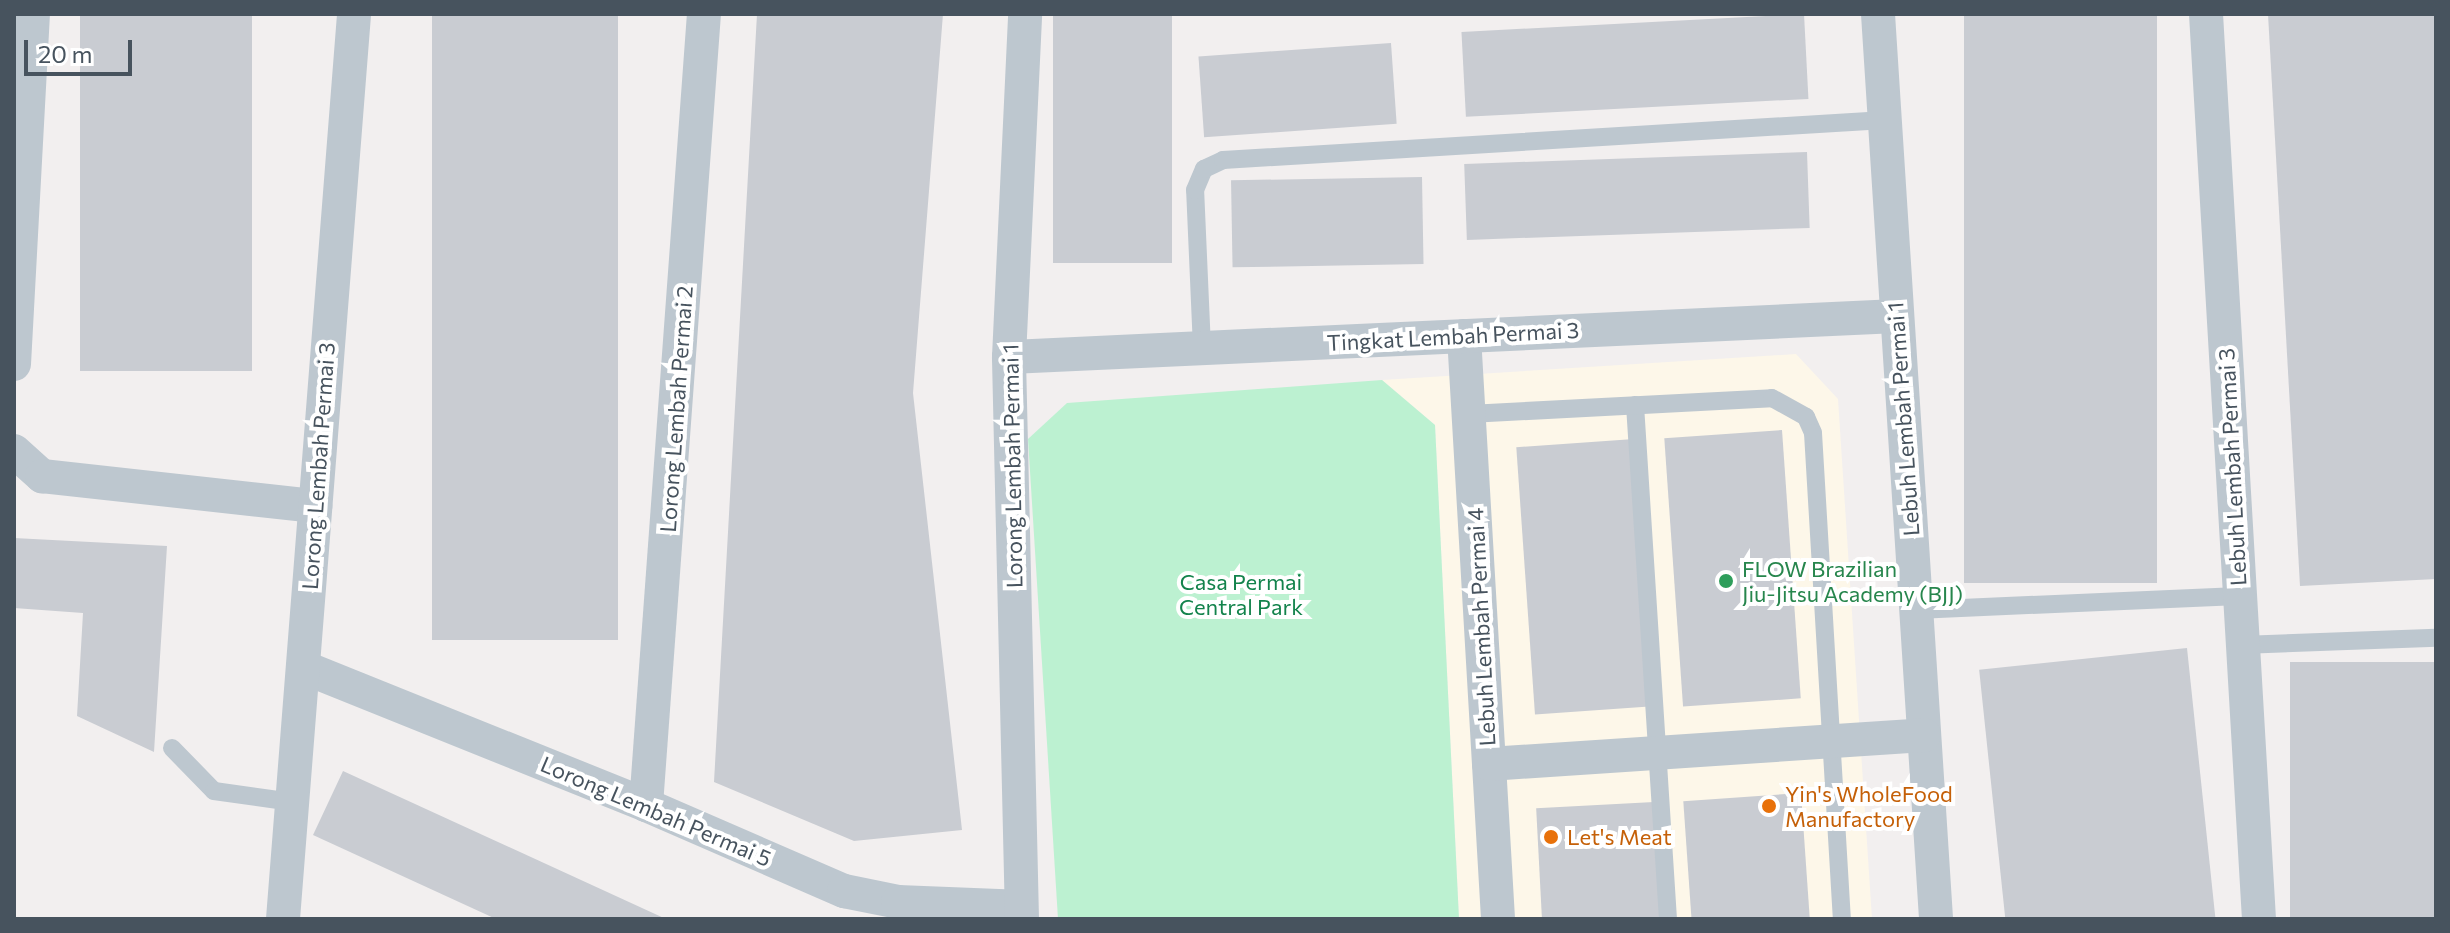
<!DOCTYPE html>
<html>
<head>
<meta charset="utf-8">
<style>
	body { margin:0 }
	#map { position:relative; width:2450px; height:933px; overflow:hidden; background:#f2efef; font-family:Commissioner,sans-serif }
	div>[style] { position:absolute }
	.commercial>* { inset:0; background:#fdf7e9 }
	.green>* { inset:0; background:#bcf1d1 }
	.building>* { inset:0; background:#c9ccd2; transform-origin:0 0 }
	.lane>* { height:18px; margin:-9px; padding:0 9px; transform-origin:9px; border-radius:9px; background:#bdc7cf }
	.street>* { height:34px; margin:-17px; padding:0 17px; transform-origin:17px; border-radius:17px; background:#bdc7cf }
	.dots>* { width:22px; height:22px; translate:-50% -50%; box-sizing:border-box; border:4px solid #fff; border-radius:50% }
	span { translate:-50% -50%; white-space:nowrap; text-align:center; line-height:1.15; -webkit-text-stroke:8px #fff; paint-order:stroke }
	.street-label { font-size:22px; color:#47535e }
	.leisure-label { font-size:22px; color:#27864d }
	.left { translate:0 -50%; text-align:left }
	.park-label { font-size:22px; color:#13834c }
	.food-label { font-size:22px; color:#c56008 }
	.frame { position:absolute; inset:0; border:16px solid #47535e; pointer-events:none }
	.scale { position:absolute; left:24px; top:40px; width:108px; height:36px; box-sizing:border-box; border:4px solid #47535e; border-top:0; padding-left:10px; font-size:24px; line-height:28px; white-space:nowrap; color:#47535e; -webkit-text-stroke:6px #fff; paint-order:stroke }
</style>
</head>
<body>
<div id="map">
	<div class="commercial">
		<div style="clip-path:polygon(1796px 354px,1838px 399px,1872px 919px,1459px 919px,1435px 425px,1382px 380px)"></div>
	</div>
	<div class="green">
		<div style="clip-path:polygon(1382px 380px,1435px 425px,1459px 919px,1058px 919px,1028px 439px,1067px 403px)"></div>
	</div>
	<div class="building">
		<div style="left:80px;top:14px;width:172px;height:357px"></div>
		<div style="left:432px;top:14px;width:186px;height:626px"></div>
		<div style="clip-path:polygon(757px 14px,943px 14px,913px 393px,962px 830px,854px 841px,714px 782px)"></div>
		<div style="left:1053px;top:14px;width:119px;height:249px"></div>
		<div style="left:1804px;top:14px;width:85px;height:343px;rotate:87deg"></div>
		<div style="left:1964px;top:14px;width:193px;height:569px"></div>
		<div style="clip-path:polygon(2268px 14px,2436px 14px,2436px 579px,2300px 586px)"></div>
		<div style="left:1391px;top:43px;width:81px;height:193px;rotate:86deg"></div>
		<div style="left:1807px;top:152px;width:76px;height:343px;rotate:88deg"></div>
		<div style="left:1422px;top:177px;width:87px;height:191px;rotate:89deg"></div>
		<div style="left:1782px;top:430px;width:269px;height:118px;rotate:86deg"></div>
		<div style="left:1634px;top:439px;width:268px;height:118px;rotate:86deg"></div>
		<div style="clip-path:polygon(14px 538px,167px 546px,154px 752px,77px 716px,83px 613px,14px 608px)"></div>
		<div style="left:2187px;top:648px;width:273px;height:209px;rotate:84deg"></div>
		<div style="left:2436px;top:662px;width:257px;height:146px;rotate:90deg"></div>
		<div style="clip-path:polygon(343px 771px,666px 919px,496px 919px,313px 835px)"></div>
		<div style="left:1801px;top:793px;width:126px;height:118px;rotate:86deg"></div>
		<div style="left:1654px;top:802px;width:117px;height:118px;rotate:87deg"></div>
	</div>
	<div class="lane">
		<div style="left:1202px;top:348px;width:158px;rotate:-92.5deg"></div>
		<div style="left:1195px;top:190px;width:23px;rotate:-67deg"></div>
		<div style="left:1204px;top:169px;width:21px;rotate:-25deg"></div>
		<div style="left:1223px;top:160px;width:663px;rotate:-3.46deg"></div>
		<div style="left:1635px;top:405px;width:515px;rotate:86.33deg"></div>
		<div style="left:1469px;top:414px;width:303px;rotate:-3deg"></div>
		<div style="left:1772px;top:398px;width:39px;rotate:29deg"></div>
		<div style="left:1806px;top:417px;width:17px;rotate:66deg"></div>
		<div style="left:1813px;top:433px;width:487px;rotate:86.6deg"></div>
		<div style="left:1916px;top:610px;width:323px;rotate:-2.5deg"></div>
		<div style="left:2241px;top:645px;width:195px;rotate:-2.1deg"></div>
		<div style="left:172px;top:748px;width:60px;rotate:45.7deg"></div>
		<div style="left:214px;top:791px;width:79px;rotate:8deg"></div>
	</div>
	<div class="street">
		<div style="left:1878px;top:14px;width:907px;rotate:86.33deg"></div>
		<div style="left:2206px;top:14px;width:907px;rotate:86.65deg"></div>
		<div style="left:1464px;top:336px;width:584px;rotate:86.66deg"></div>
		<div style="left:1009px;top:357px;width:889px;rotate:-2.64deg"></div>
		<div style="left:14px;top:364px;width:351px;rotate:-86.9deg"></div>
		<div style="left:14px;top:451px;width:38px;rotate:42deg"></div>
		<div style="left:42px;top:476px;width:275px;rotate:6.3deg"></div>
		<div style="left:303px;top:667px;width:370px;rotate:21.9deg"></div>
		<div style="left:646px;top:805px;width:216px;rotate:23.5deg"></div>
		<div style="left:844px;top:891px;width:55px;rotate:11.5deg"></div>
		<div style="left:898px;top:902px;width:122px;rotate:2.3deg"></div>
		<div style="left:1489px;top:764px;width:436px;rotate:-3.8deg"></div>
		<div style="left:646px;top:805px;width:793px;rotate:-85.81deg"></div>
		<div style="left:283px;top:919px;width:908px;rotate:-85.51deg"></div>
		<div style="left:1022px;top:919px;width:562px;rotate:-91.33deg"></div>
		<div style="left:1009px;top:357px;width:343px;rotate:-87.3deg"></div>
	</div>
	<div class="dots">
		<div style="left:1726px;top:581px;background:#2e9e5b"></div>
		<div style="left:1769px;top:806px;background:#e8710a"></div>
		<div style="left:1551px;top:837px;background:#e8710a"></div>
	</div>
	<div class="street-label">
		<span style="left:1453px;top:336px;rotate:-3deg">Tingkat Lembah Permai 3</span>
		<span style="left:676px;top:409px;rotate:-86deg">Lorong Lembah Permai 2</span>
		<span style="left:1903px;top:419px;rotate:-94deg">Lebuh Lembah Permai 1</span>
		<span style="left:318px;top:466px;rotate:-86deg">Lorong Lembah Permai 3</span>
		<span style="left:1012px;top:466px;rotate:-91deg">Lorong Lembah Permai 1</span>
		<span style="left:2232px;top:467px;rotate:-93deg">Lebuh Lembah Permai 3</span>
		<span style="left:1481px;top:627px;rotate:-93deg">Lebuh Lembah Permai 4</span>
		<span style="left:656px;top:811px;rotate:23deg">Lorong Lembah Permai 5</span>
	</div>
	<div class="leisure-label">
		<span class="left" style="left:1742px;top:581px">FLOW Brazilian<br>Jiu-Jitsu Academy (BJJ)</span>
	</div>
	<div class="park-label">
		<span style="left:1241px;top:594px">Casa Permai<br>Central Park</span>
	</div>
	<div class="food-label">
		<span class="left" style="left:1785px;top:806px">Yin's WholeFood<br>Manufactory</span>
		<span class="left" style="left:1567px;top:837px">Let's Meat</span>
	</div>
	<div class="frame"></div>
	<div class="scale">20 m</div>
</div>
</body>
</html>
